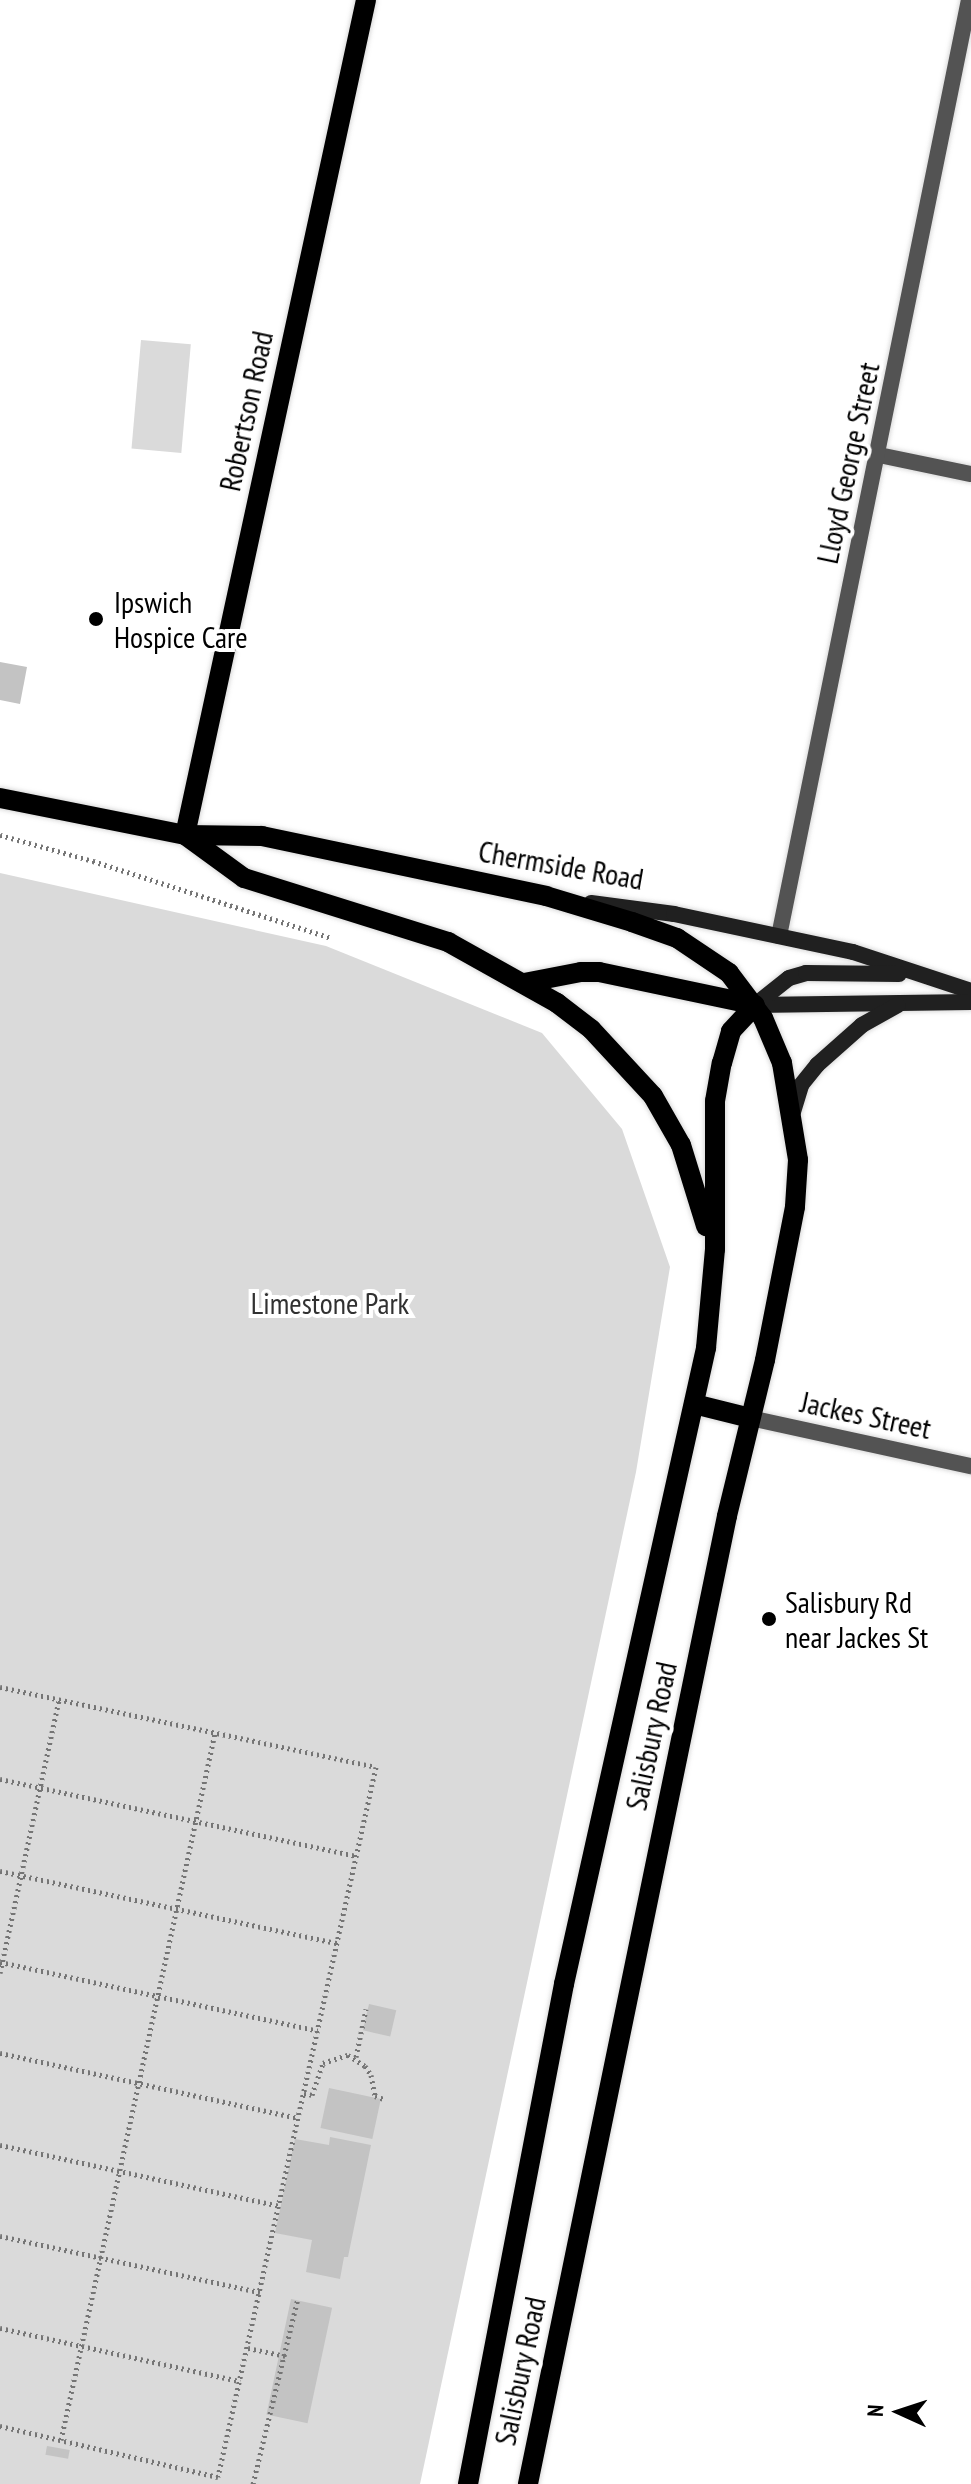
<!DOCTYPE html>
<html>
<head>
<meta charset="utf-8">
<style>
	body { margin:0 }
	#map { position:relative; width:971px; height:2484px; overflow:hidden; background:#fff; font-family:"PT Sans Narrow",sans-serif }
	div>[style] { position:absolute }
	.green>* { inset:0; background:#dadada; transform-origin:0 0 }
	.building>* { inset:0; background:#c3c3c3; transform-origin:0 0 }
	.path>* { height:5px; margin-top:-2.5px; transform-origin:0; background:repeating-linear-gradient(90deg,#757575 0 2px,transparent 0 6px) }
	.roads { filter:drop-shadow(0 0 2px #dbdbdb) drop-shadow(0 0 2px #dbdbdb) }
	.street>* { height:16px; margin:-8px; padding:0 8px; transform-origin:8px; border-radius:8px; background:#535353 }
	.secondary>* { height:16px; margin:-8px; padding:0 8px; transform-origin:8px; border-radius:8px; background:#202020 }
	.primary>* { height:20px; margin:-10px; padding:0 10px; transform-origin:10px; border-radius:10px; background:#000 }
	.dots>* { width:22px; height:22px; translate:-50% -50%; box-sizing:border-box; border:4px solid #fff; border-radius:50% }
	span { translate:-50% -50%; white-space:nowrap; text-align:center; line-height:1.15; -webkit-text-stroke:8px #fff; paint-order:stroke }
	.street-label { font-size:30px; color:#000 }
	.poi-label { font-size:30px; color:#000 }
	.left { translate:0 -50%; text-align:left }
	.park-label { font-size:30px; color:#313131 }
	.north { position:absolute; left:859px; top:2372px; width:80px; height:80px; -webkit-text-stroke:6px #fff; paint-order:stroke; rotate:273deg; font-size:22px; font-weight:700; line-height:32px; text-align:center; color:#000 }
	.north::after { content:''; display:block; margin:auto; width:28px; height:36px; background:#000; clip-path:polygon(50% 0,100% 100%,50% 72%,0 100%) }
</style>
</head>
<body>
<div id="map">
	<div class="green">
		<div style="left:141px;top:340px;width:50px;height:109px;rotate:5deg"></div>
		<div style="clip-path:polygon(0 873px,326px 946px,542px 1033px,622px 1129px,670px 1267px,636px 1472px,420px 2484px,0 2484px)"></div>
	</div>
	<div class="building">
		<div style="clip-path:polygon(0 662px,27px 667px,20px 704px,0 700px)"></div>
		<div style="left:369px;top:2004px;width:28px;height:27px;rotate:13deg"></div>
		<div style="left:329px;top:2088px;width:53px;height:41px;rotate:12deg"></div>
		<div style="clip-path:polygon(330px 2137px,371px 2145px,348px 2257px,344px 2257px,340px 2279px,306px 2272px,312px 2240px,275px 2233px,295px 2139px,329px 2145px)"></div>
		<div style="left:291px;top:2299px;width:42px;height:118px;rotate:12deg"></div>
		<div style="left:47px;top:2446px;width:23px;height:9px;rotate:10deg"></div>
	</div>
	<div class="path">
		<div style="left:0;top:835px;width:97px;rotate:15.6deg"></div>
		<div style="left:93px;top:861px;width:250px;rotate:17.9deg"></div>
		<div style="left:0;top:1687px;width:384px;rotate:12deg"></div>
		<div style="left:376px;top:1767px;width:727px;rotate:102.55deg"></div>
		<div style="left:218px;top:2477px;width:224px;rotate:-166.8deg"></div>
		<div style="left:0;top:1779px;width:364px;rotate:12.2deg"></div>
		<div style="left:0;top:1871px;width:345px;rotate:12.1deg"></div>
		<div style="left:0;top:1962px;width:325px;rotate:12.2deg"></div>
		<div style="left:0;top:1973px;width:279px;rotate:-77.8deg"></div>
		<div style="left:0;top:2053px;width:305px;rotate:12.3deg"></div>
		<div style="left:356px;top:2057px;width:49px;rotate:-78.2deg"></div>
		<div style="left:304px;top:2093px;width:8px;rotate:14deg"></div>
		<div style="left:312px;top:2095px;width:34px;rotate:-71deg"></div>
		<div style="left:323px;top:2063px;width:26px;rotate:-18deg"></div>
		<div style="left:348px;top:2055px;width:20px;rotate:33deg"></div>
		<div style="left:365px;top:2066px;width:11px;rotate:56deg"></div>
		<div style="left:371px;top:2075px;width:21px;rotate:79deg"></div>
		<div style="left:375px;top:2096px;width:9px;rotate:18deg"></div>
		<div style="left:0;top:2145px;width:286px;rotate:12.3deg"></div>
		<div style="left:0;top:2236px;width:266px;rotate:12.2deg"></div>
		<div style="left:0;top:2328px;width:246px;rotate:12.5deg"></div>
		<div style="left:248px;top:2348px;width:38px;rotate:12deg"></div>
		<div style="left:61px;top:2440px;width:724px;rotate:-77.71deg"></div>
		<div style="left:253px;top:2484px;width:191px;rotate:-76.4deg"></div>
	</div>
	<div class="roads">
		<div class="street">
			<div style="left:879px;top:455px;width:94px;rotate:11.7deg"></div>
			<div style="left:779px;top:936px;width:955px;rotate:-78.53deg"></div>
			<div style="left:750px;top:1418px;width:226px;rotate:12.3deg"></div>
		</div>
		<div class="secondary">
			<div style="left:591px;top:903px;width:84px;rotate:7.5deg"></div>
			<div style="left:674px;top:914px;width:183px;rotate:12deg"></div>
			<div style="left:853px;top:952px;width:124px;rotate:18.3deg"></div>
			<div style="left:755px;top:1005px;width:216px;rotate:-0.8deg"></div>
			<div style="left:755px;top:1005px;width:43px;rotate:-38.5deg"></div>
			<div style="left:789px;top:978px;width:18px;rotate:-16deg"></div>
			<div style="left:806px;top:973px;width:93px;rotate:0.6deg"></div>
			<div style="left:793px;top:1112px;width:28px;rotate:-73deg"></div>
			<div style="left:801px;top:1085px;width:26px;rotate:-51deg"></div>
			<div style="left:817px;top:1065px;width:60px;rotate:-41.6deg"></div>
			<div style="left:862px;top:1025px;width:41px;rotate:-29.1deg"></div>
		</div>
		<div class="primary">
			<div style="left:0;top:798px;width:189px;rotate:11.3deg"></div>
			<div style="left:185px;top:835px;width:77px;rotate:0.7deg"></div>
			<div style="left:262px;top:836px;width:290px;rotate:11.9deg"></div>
			<div style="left:546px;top:896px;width:90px;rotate:16.8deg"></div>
			<div style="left:632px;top:922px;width:48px;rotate:19.6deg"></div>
			<div style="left:677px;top:938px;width:63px;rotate:33.9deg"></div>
			<div style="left:729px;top:973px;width:56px;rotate:52.9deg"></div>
			<div style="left:763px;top:1018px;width:49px;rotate:67.1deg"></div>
			<div style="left:782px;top:1063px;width:98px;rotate:80.6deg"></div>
			<div style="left:798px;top:1160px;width:47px;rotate:93.7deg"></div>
			<div style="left:795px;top:1207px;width:156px;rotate:101.1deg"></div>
			<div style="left:765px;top:1360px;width:161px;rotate:103.7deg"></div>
			<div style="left:727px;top:1516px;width:988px;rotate:101.62deg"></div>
			<div style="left:185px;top:835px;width:854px;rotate:-77.77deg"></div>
			<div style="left:185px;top:835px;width:73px;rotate:36.1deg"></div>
			<div style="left:244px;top:878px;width:214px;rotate:17.4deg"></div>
			<div style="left:448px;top:942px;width:125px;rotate:29.2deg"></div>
			<div style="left:557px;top:1003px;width:43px;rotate:37.4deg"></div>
			<div style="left:591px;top:1029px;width:91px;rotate:47.2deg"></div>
			<div style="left:653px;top:1096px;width:56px;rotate:60.3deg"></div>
			<div style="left:681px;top:1145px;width:85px;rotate:72.8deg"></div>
			<div style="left:524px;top:983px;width:58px;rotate:-10.9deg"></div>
			<div style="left:581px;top:972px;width:18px"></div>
			<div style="left:599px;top:972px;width:159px;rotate:11.9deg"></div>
			<div style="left:694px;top:1404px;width:58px;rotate:14deg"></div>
			<div style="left:468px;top:2484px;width:509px;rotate:-79.13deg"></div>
			<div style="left:564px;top:1984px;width:652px;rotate:-77.41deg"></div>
			<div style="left:706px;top:1348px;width:99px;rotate:-84.8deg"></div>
			<div style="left:715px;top:1249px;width:148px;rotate:-90deg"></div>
			<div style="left:715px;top:1101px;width:39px;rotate:-80deg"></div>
			<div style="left:722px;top:1063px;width:33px;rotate:-74deg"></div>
			<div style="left:731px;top:1031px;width:35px;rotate:-47deg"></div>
		</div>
	</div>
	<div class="dots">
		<div style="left:96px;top:619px;background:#000"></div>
		<div style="left:769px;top:1619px;background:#000"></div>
	</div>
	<div class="street-label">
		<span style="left:246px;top:411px;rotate:-78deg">Robertson Road</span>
		<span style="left:848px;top:463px;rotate:-78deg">Lloyd George Street</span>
		<span style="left:561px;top:865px;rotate:10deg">Chermside Road</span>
		<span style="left:866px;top:1415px;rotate:12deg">Jackes Street</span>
		<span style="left:651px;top:1736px;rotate:-78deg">Salisbury Road</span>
		<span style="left:520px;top:2371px;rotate:-78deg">Salisbury Road</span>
	</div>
	<div class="poi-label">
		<span class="left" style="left:114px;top:619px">Ipswich<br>Hospice Care</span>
		<span class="left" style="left:785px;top:1619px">Salisbury Rd<br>near Jackes St</span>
	</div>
	<div class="park-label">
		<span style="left:330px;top:1303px">Limestone Park</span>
	</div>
	<div class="north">N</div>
</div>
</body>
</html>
